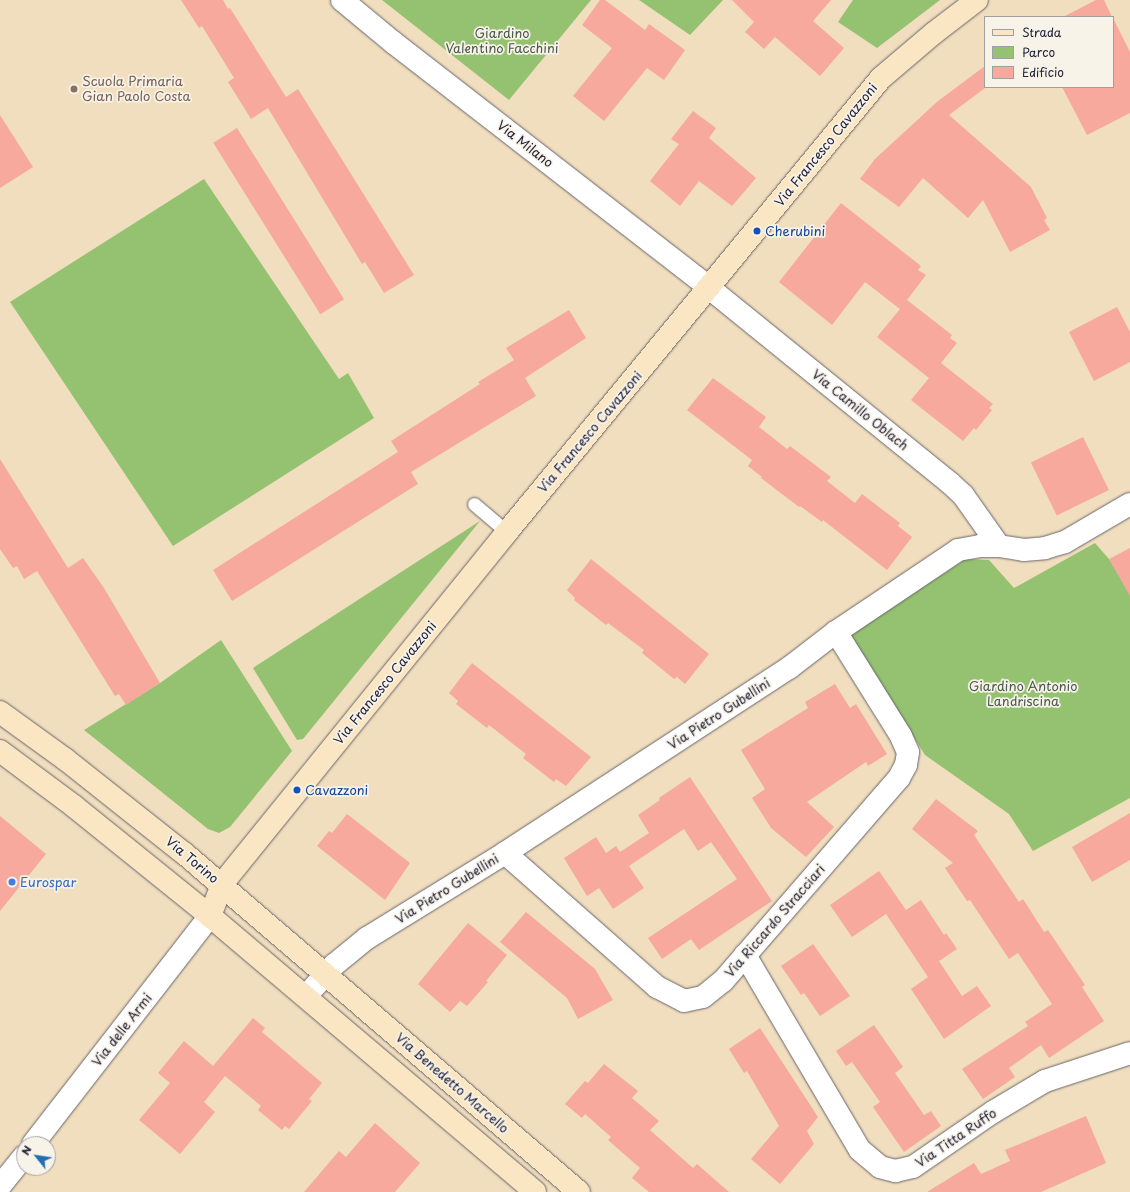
<!DOCTYPE html>
<html>
<head>
<meta charset="utf-8">
<style>
	body { margin:0 }
	#map { position:relative; width:1130px; height:1192px; overflow:hidden; background:#f0debf; font-family:"Playpen Sans",sans-serif }
	div>[style] { position:absolute }
	.green>* { inset:0; background:#94c271 }
	.building>* { inset:0; background:#f6a99c; transform-origin:0 0 }
	.roads { filter:drop-shadow(0 0 1px #6a6469) drop-shadow(0 0 1px #6a6469) }
	.lane>* { height:13px; margin:-6.5px; padding:0 6.5px; transform-origin:6.5px; border-radius:6.5px; background:#fff }
	.street>* { height:22px; margin:-11px; padding:0 11px; transform-origin:11px; border-radius:11px; background:#fff }
	.secondary>* { height:22px; margin:-11px; padding:0 11px; transform-origin:11px; border-radius:11px; background:#fbe6c3 }
	.dots>* { width:11px; height:11px; translate:-50% -50%; box-sizing:border-box; border:2px solid #f7f3e8; border-radius:50% }
	span { translate:-50% -50%; white-space:nowrap; text-align:center; line-height:1.15; -webkit-text-stroke:3.5px #f7f3e8; paint-order:stroke }
	.park-label { font-size:13px; color:#4a5a4e }
	.education-label { font-size:13px; color:#785e54 }
	.left { translate:0 -50%; text-align:left }
	.street-label { font-size:13px; color:#22223b }
	.transit-label { font-size:13px; color:#164399 }
	.shop-label { font-size:13px; color:#366cbe }
	.legend { position:absolute; left:984px; top:16px; width:130px; height:72px; box-sizing:border-box; background:#f7f3e8; border:1px solid #a29fa3; margin:0; padding:5px 7px; list-style:none; font-size:12px; color:#22223b }
	.legend li { display:flex; align-items:center; gap:8px; height:20px }
	.legend b { width:20px; border:1px solid #a29fa3 }
	.north { position:absolute; left:16px; top:1136px; width:40px; height:40px; box-sizing:border-box; background:#f7f3e8; border:1px solid #a29fa3; border-radius:50%; rotate:300deg; font-size:11px; font-weight:700; line-height:16px; text-align:center; color:#22223b }
	.north::after { content:''; display:block; margin:auto; width:14px; height:18px; background:#1f6fb2; clip-path:polygon(50% 0,100% 100%,50% 72%,0 100%) }
</style>
</head>
<body>
<div id="map">
	<div class="green">
		<div style="clip-path:polygon(382px 0,591px 0,509px 100px)"></div>
		<div style="clip-path:polygon(639px 0,723px 0,690px 35px)"></div>
		<div style="clip-path:polygon(853px 0,940px 0,877px 48px,838px 22px)"></div>
		<div style="clip-path:polygon(204px 179px,339px 379px,348px 373px,374px 418px,173px 546px,10px 302px)"></div>
		<div style="clip-path:polygon(480px 521px,303px 739px,297px 740px,253px 668px)"></div>
		<div style="clip-path:polygon(1095px 543px,1109px 559px,1130px 593px,1130px 798px,1033px 851px,1009px 814px,925px 755px,850px 635px,966px 559px,989px 560px,1014px 588px)"></div>
		<div style="clip-path:polygon(221px 640px,292px 751px,230px 827px,219px 833px,208px 829px,84px 730px,160px 683px)"></div>
	</div>
	<div class="building">
		<div style="clip-path:polygon(181px 0,223px 0,228px 9px,230px 8px,286px 97px,298px 89px,414px 275px,384px 293px,365px 262px,362px 264px,268px 108px,251px 119px,228px 82px,234px 78px,202px 26px,199px 28px)"></div>
		<div style="clip-path:polygon(600px 0,605px 0,645px 30px,649px 24px,685px 50px,664px 80px,647px 68px,604px 121px,573px 96px,612px 48px,582px 25px)"></div>
		<div style="clip-path:polygon(732px 0,831px 0,813px 21px,844px 48px,820px 76px,775px 37px,764px 49px,745px 32px,754px 22px)"></div>
		<div style="clip-path:polygon(1096px 0,1104px 0,1112px 17px,1063px 17px)"></div>
		<div style="clip-path:polygon(1113px 18px,1130px 52px,1130px 113px,1087px 135px,1062px 87px,1113px 87px)"></div>
		<div style="clip-path:polygon(985px 66px,985px 88px,949px 115px,1031px 187px,1047px 218px,1044px 220px,1050px 230px,1010px 252px,983px 200px,968px 218px,923px 178px,899px 207px,860px 179px,875px 159px,938px 101px)"></div>
		<div style="clip-path:polygon(693px 111px,716px 128px,709px 138px,756px 178px,732px 206px,699px 181px,680px 206px,650px 181px,679px 144px,671px 139px)"></div>
		<div style="clip-path:polygon(0 115px,33px 167px,0 188px)"></div>
		<div style="left:237px;top:128px;width:202px;height:28px;rotate:58deg"></div>
		<div style="clip-path:polygon(841px 203px,921px 266px,918px 270px,926px 275px,907px 300px,952px 335px,950px 338px,957px 343px,941px 363px,993px 404px,989px 408px,992px 410px,976px 430px,974px 428px,963px 441px,911px 400px,929px 378px,877px 337px,900px 309px,865px 282px,832px 325px,779px 282px)"></div>
		<div style="clip-path:polygon(1117px 307px,1130px 332px,1130px 362px,1094px 381px,1069px 332px)"></div>
		<div style="clip-path:polygon(569px 310px,586px 338px,525px 378px,536px 396px,411px 472px,418px 484px,232px 601px,213px 570px,398px 452px,391px 441px,480px 384px,478px 382px,514px 360px,506px 348px)"></div>
		<div style="clip-path:polygon(713px 378px,766px 417px,759px 427px,787px 449px,790px 446px,831px 477px,827px 481px,855px 503px,862px 494px,900px 523px,898px 526px,912px 537px,887px 570px,823px 520px,822px 522px,800px 506px,799px 507px,761px 478px,762px 477px,748px 466px,752px 460px,687px 410px)"></div>
		<div style="left:1083px;top:437px;width:59px;height:58px;rotate:64deg"></div>
		<div style="clip-path:polygon(0 459px,68px 568px,83px 558px,104px 588px,160px 683px,126px 705px,119px 694px,115px 696px,37px 571px,24px 579px,17px 566px,13px 568px,0 549px)"></div>
		<div style="clip-path:polygon(1130px 548px,1130px 596px,1109px 559px)"></div>
		<div style="clip-path:polygon(591px 559px,709px 654px,685px 684px,677px 677px,674px 679px,642px 653px,644px 650px,608px 623px,606px 625px,574px 600px,575px 598px,567px 590px)"></div>
		<div style="clip-path:polygon(472px 663px,591px 757px,566px 786px,556px 779px,554px 782px,523px 758px,526px 754px,489px 725px,487px 728px,456px 704px,458px 701px,449px 693px)"></div>
		<div style="clip-path:polygon(835px 684px,850px 708px,856px 704px,887px 754px,868px 766px,866px 762px,807px 802px,834px 827px,806px 857px,771px 828px,752px 798px,765px 789px,741px 750px,808px 708px,805px 702px)"></div>
		<div style="clip-path:polygon(690px 777px,772px 901px,699px 950px,691px 939px,662px 959px,648px 938px,737px 879px,711px 842px,698px 851px,684px 829px,629px 866px,644px 888px,613px 909px,599px 888px,587px 896px,564px 858px,596px 837px,606px 853px,616px 846px,620px 852px,649px 833px,638px 815px,660px 800px,659px 798px)"></div>
		<div style="clip-path:polygon(936px 799px,978px 831px,974px 835px,1019px 902px,1023px 899px,1044px 932px,1048px 930px,1085px 985px,1082px 987px,1104px 1021px,1049px 1058px,1041px 1045px,1009px 1068px,1015px 1077px,983px 1099px,962px 1069px,1028px 1026px,1025px 1022px,1052px 1004px,1018px 953px,1009px 959px,970px 900px,967px 901px,945px 868px,953px 863px,912px 829px)"></div>
		<div style="clip-path:polygon(1130px 813px,1130px 860px,1092px 882px,1072px 847px)"></div>
		<div style="clip-path:polygon(347px 814px,410px 863px,385px 900px,317px 846px,329px 831px,332px 833px)"></div>
		<div style="clip-path:polygon(0 816px,46px 854px,0 911px)"></div>
		<div style="clip-path:polygon(879px 871px,906px 910px,921px 900px,944px 935px,946px 933px,957px 949px,939px 961px,962px 996px,977px 986px,991px 1006px,944px 1039px,911px 989px,928px 977px,886px 914px,852px 937px,830px 905px)"></div>
		<div style="clip-path:polygon(526px 912px,595px 969px,613px 1000px,578px 1019px,567px 998px,500px 942px)"></div>
		<div style="clip-path:polygon(468px 923px,507px 955px,486px 981px,488px 982px,467px 1006px,460px 1001px,450px 1012px,418px 984px)"></div>
		<div style="clip-path:polygon(813px 944px,850px 996px,820px 1016px,804px 993px,801px 995px,781px 966px)"></div>
		<div style="clip-path:polygon(253px 1018px,265px 1028px,262px 1032px,322px 1083px,309px 1099px,312px 1101px,289px 1129px,285px 1126px,282px 1130px,258px 1110px,261px 1106px,225px 1076px,204px 1102px,215px 1112px,180px 1154px,139px 1120px,170px 1083px,158px 1073px,184px 1041px,213px 1066px)"></div>
		<div style="clip-path:polygon(874px 1025px,903px 1067px,895px 1073px,924px 1115px,931px 1111px,941px 1126px,904px 1152px,873px 1107px,880px 1102px,852px 1062px,846px 1066px,836px 1051px)"></div>
		<div style="clip-path:polygon(760px 1028px,818px 1117px,807px 1131px,814px 1144px,780px 1184px,751px 1159px,779px 1126px,747px 1071px,744px 1073px,729px 1049px)"></div>
		<div style="clip-path:polygon(604px 1064px,638px 1091px,632px 1098px,659px 1121px,650px 1130px,693px 1168px,697px 1164px,729px 1192px,649px 1192px,632px 1178px,640px 1168px,608px 1140px,611px 1137px,585px 1114px,582px 1118px,565px 1104px,585px 1081px,588px 1083px)"></div>
		<div style="clip-path:polygon(1086px 1116px,1106px 1163px,1041px 1192px,927px 1192px,974px 1163px,981px 1174px,1010px 1161px,1005px 1150px)"></div>
		<div style="clip-path:polygon(375px 1123px,420px 1163px,395px 1192px,304px 1192px,339px 1151px,346px 1157px)"></div>
	</div>
	<div class="roads">
		<div class="lane">
			<div style="left:474px;top:504px;width:43px;rotate:40.3deg"></div>
		</div>
		<div class="street">
			<div style="left:342px;top:0;width:67px;rotate:39.6deg"></div>
			<div style="left:394px;top:43px;width:398px;rotate:37.8deg"></div>
			<div style="left:708px;top:287px;width:311px;rotate:39deg"></div>
			<div style="left:950px;top:483px;width:18px;rotate:43deg"></div>
			<div style="left:963px;top:495px;width:62px;rotate:54.8deg"></div>
			<div style="left:505px;top:853px;width:203px;rotate:41.4deg"></div>
			<div style="left:657px;top:987px;width:30px;rotate:27deg"></div>
			<div style="left:684px;top:1001px;width:19px;rotate:-12deg"></div>
			<div style="left:703px;top:997px;width:26px;rotate:-39deg"></div>
			<div style="left:723px;top:981px;width:269px;rotate:-49.1deg"></div>
			<div style="left:899px;top:778px;width:15px;rotate:-62deg"></div>
			<div style="left:906px;top:765px;width:13px;rotate:-81deg"></div>
			<div style="left:908px;top:752px;width:17px;rotate:-114deg"></div>
			<div style="left:901px;top:736px;width:123px;rotate:-122deg"></div>
			<div style="left:745px;top:955px;width:226px;rotate:59.5deg"></div>
			<div style="left:860px;top:1150px;width:26px;rotate:40deg"></div>
			<div style="left:880px;top:1167px;width:16px;rotate:15deg"></div>
			<div style="left:895px;top:1171px;width:18px;rotate:-13deg"></div>
			<div style="left:913px;top:1167px;width:97px;rotate:-34.5deg"></div>
			<div style="left:993px;top:1112px;width:61px;rotate:-30.8deg"></div>
			<div style="left:1045px;top:1081px;width:89px;rotate:-18.2deg"></div>
			<div style="left:306px;top:996px;width:42px;rotate:-47.9deg"></div>
			<div style="left:334px;top:965px;width:43px;rotate:-39.3deg"></div>
			<div style="left:367px;top:938px;width:162px;rotate:-31.6deg"></div>
			<div style="left:505px;top:853px;width:339px;rotate:-33.1deg"></div>
			<div style="left:789px;top:668px;width:59px;rotate:-37.5deg"></div>
			<div style="left:836px;top:632px;width:147px;rotate:-33.9deg"></div>
			<div style="left:958px;top:550px;width:22px;rotate:-10deg"></div>
			<div style="left:980px;top:546px;width:19px"></div>
			<div style="left:999px;top:546px;width:25px;rotate:9deg"></div>
			<div style="left:1024px;top:550px;width:21px;rotate:-5deg"></div>
			<div style="left:1045px;top:548px;width:21px;rotate:-17deg"></div>
			<div style="left:1065px;top:542px;width:75px;rotate:-30.3deg"></div>
			<div style="left:33px;top:1144px;width:289px;rotate:-52.2deg"></div>
			<div style="left:0;top:1186px;width:38px;rotate:-51deg"></div>
		</div>
		<div class="secondary">
			<div style="left:0;top:712px;width:80px;rotate:35.9deg"></div>
			<div style="left:65px;top:759px;width:153px;rotate:38.4deg"></div>
			<div style="left:185px;top:854px;width:519px;rotate:40.63deg"></div>
			<div style="left:0;top:751px;width:94px;rotate:36.7deg"></div>
			<div style="left:75px;top:807px;width:174px;rotate:38.9deg"></div>
			<div style="left:210px;top:916px;width:426px;rotate:40.3deg"></div>
			<div style="left:210px;top:916px;width:34px;rotate:-69deg"></div>
			<div style="left:222px;top:884px;width:453px;rotate:-51deg"></div>
			<div style="left:507px;top:532px;width:588px;rotate:-50.52deg"></div>
			<div style="left:881px;top:78px;width:70px;rotate:-40.3deg"></div>
			<div style="left:934px;top:33px;width:54px;rotate:-37.5deg"></div>
		</div>
	</div>
	<div class="dots">
		<div style="left:74px;top:89px;background:#8d6e63"></div>
		<div style="left:757px;top:231px;background:#1a4fb4"></div>
		<div style="left:297px;top:790px;background:#1a4fb4"></div>
		<div style="left:12px;top:882px;background:#3f7fe0"></div>
	</div>
	<div class="park-label">
		<span style="left:502px;top:41px">Giardino<br>Valentino Facchini</span>
		<span style="left:1023px;top:694px">Giardino Antonio<br>Landriscina</span>
	</div>
	<div class="education-label">
		<span class="left" style="left:82px;top:89px">Scuola Primaria<br>Gian Paolo Costa</span>
	</div>
	<div class="street-label">
		<span style="left:525px;top:144px;rotate:38deg">Via Milano</span>
		<span style="left:826px;top:145px;rotate:-51deg">Via Francesco Cavazzoni</span>
		<span style="left:860px;top:410px;rotate:39deg">Via Camillo Oblach</span>
		<span style="left:590px;top:432px;rotate:-50deg">Via Francesco Cavazzoni</span>
		<span style="left:385px;top:683px;rotate:-51deg">Via Francesco Cavazzoni</span>
		<span style="left:719px;top:714px;rotate:-33deg">Via Pietro Gubellini</span>
		<span style="left:192px;top:860px;rotate:40deg">Via Torino</span>
		<span style="left:447px;top:889px;rotate:-32deg">Via Pietro Gubellini</span>
		<span style="left:775px;top:921px;rotate:-49deg">Via Riccardo Stracciari</span>
		<span style="left:122px;top:1030px;rotate:-52deg">Via delle Armi</span>
		<span style="left:452px;top:1083px;rotate:41deg">Via Benedetto Marcello</span>
		<span style="left:956px;top:1138px;rotate:-34deg">Via Titta Ruffo</span>
	</div>
	<div class="transit-label">
		<span class="left" style="left:765px;top:231px">Cherubini</span>
		<span class="left" style="left:305px;top:790px">Cavazzoni</span>
	</div>
	<div class="shop-label">
		<span class="left" style="left:20px;top:882px">Eurospar</span>
	</div>
	<ul class="legend">
	<li><b style="height:5px;background:#fbe6c3"></b>Strada</li>
	<li><b style="height:11px;background:#94c271"></b>Parco</li>
	<li><b style="height:11px;background:#f6a99c"></b>Edificio</li>
	</ul>
	<div class="north">N</div>
</div>
</body>
</html>
